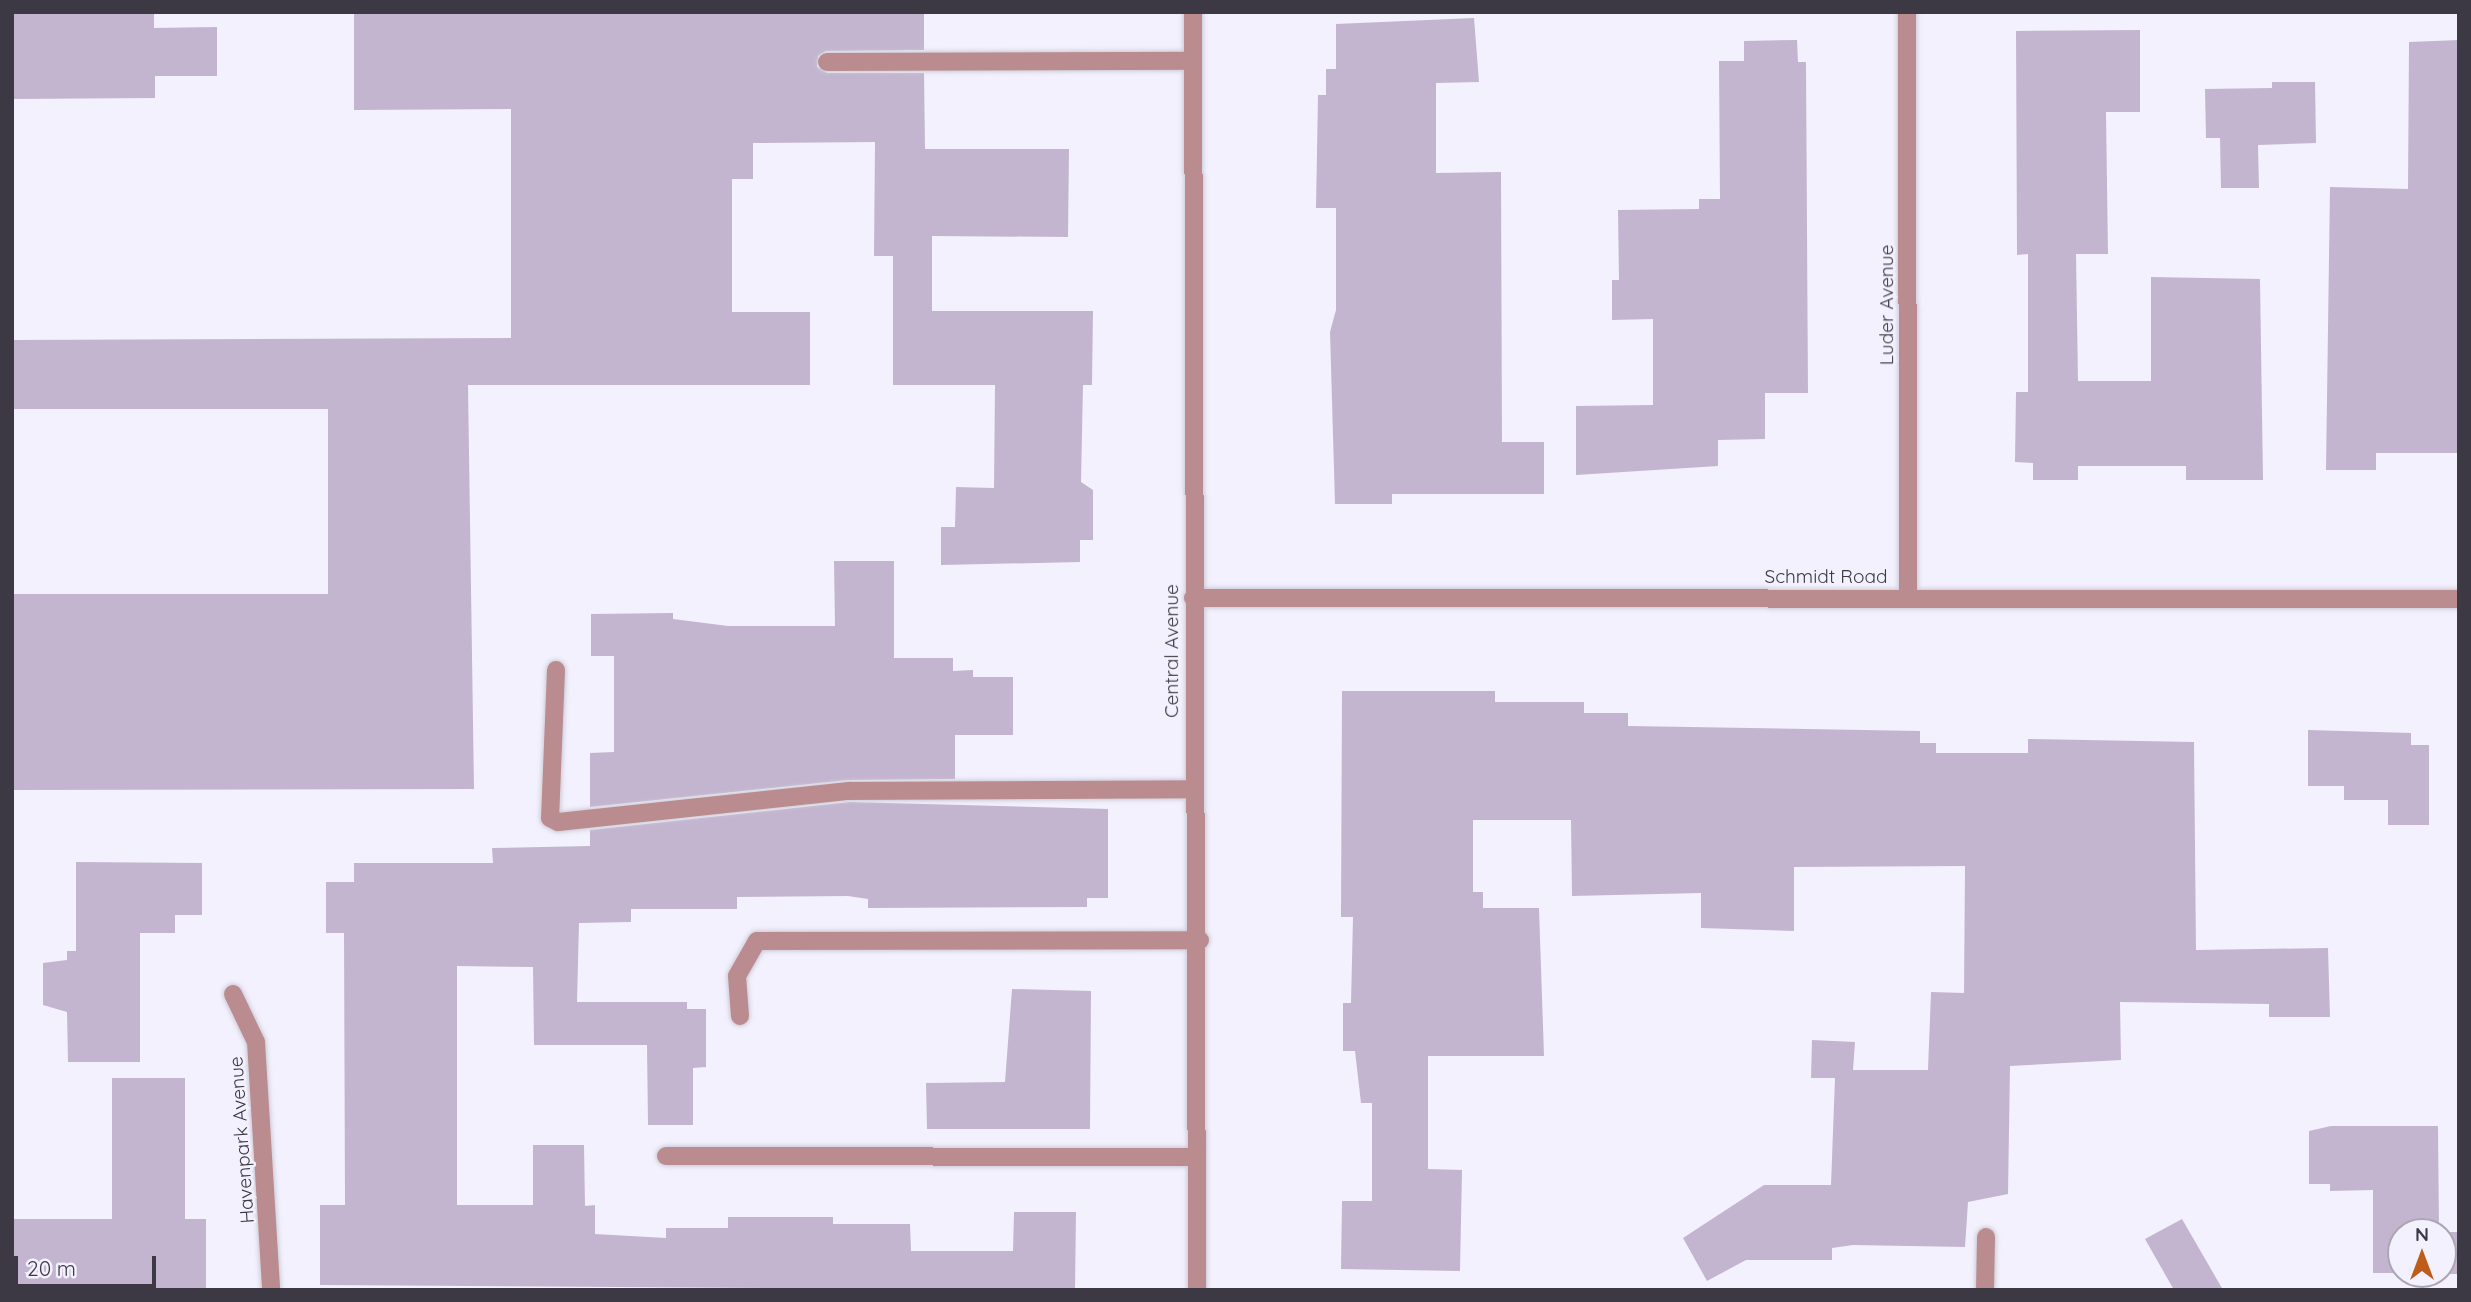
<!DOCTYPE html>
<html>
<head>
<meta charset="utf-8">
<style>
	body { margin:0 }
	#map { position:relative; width:2471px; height:1302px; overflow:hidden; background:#f3f1fd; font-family:Quicksand,sans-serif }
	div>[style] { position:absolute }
	.building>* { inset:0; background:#c3b5cf }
	.roads { filter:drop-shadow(0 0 2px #ceccd8) drop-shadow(0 0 2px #ceccd8) }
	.minor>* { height:18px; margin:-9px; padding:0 9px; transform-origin:9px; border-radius:9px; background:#ba8c8f }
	span { translate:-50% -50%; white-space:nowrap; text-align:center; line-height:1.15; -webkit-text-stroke:5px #f3f1fd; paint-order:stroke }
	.street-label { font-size:19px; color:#3c3944 }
	.frame { position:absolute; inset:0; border:14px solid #3c3944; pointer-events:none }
	.north { position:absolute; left:2387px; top:1218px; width:70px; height:70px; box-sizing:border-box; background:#f3f1fd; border:2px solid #aaa7b3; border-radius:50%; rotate:0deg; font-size:19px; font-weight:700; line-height:28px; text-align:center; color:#3c3944 }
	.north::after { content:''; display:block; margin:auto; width:24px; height:32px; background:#bd5d19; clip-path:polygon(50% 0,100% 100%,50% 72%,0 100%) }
	.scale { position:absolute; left:14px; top:1256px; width:142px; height:32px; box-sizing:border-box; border:4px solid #3c3944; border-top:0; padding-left:9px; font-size:21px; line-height:24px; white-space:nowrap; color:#3c3944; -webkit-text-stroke:5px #f3f1fd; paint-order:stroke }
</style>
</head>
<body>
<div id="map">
	<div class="building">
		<div style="clip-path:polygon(12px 12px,154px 12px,154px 28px,217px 27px,217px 76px,155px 76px,155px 98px,12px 99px)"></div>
		<div style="clip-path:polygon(924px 12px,924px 50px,826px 51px,818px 56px,817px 67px,827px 73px,924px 73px,925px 149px,1069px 149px,1068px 237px,932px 236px,932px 311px,1093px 311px,1092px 385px,1083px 385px,1081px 482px,1093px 490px,1093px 540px,1080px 540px,1080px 562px,941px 565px,941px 527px,955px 527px,956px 487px,994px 488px,995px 385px,893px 385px,893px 256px,874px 256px,875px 142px,753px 143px,753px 179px,732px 179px,732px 312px,810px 312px,810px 385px,468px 385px,474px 789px,12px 790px,12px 594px,328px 594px,328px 409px,12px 409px,12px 340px,511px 338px,511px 109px,354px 110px,354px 13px)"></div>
		<div style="clip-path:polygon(1474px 18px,1479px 82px,1436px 83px,1436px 173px,1501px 172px,1502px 442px,1544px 442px,1544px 494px,1392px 494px,1392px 504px,1335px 504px,1330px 332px,1336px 310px,1336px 208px,1316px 208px,1318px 95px,1326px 95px,1326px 69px,1336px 69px,1336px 24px)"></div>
		<div style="clip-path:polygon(2140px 30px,2140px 112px,2106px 112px,2108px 254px,2076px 254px,2078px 381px,2151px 381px,2151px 277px,2260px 279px,2263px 480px,2186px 480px,2186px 466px,2078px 466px,2078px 480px,2033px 480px,2033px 463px,2015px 462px,2016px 392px,2028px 392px,2028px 254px,2017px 255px,2016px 31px)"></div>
		<div style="clip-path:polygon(1797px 40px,1798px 62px,1806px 62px,1808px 393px,1765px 393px,1765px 439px,1718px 440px,1718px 466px,1576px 475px,1576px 406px,1653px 405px,1653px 319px,1612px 320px,1612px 280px,1619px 280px,1618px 210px,1699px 209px,1699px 199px,1720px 199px,1719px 61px,1744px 61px,1744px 41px)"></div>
		<div style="clip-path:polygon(2459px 40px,2459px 453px,2376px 453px,2376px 470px,2326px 470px,2330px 187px,2408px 189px,2409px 42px)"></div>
		<div style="clip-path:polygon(2272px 82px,2315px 82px,2316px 143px,2258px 145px,2259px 188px,2221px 188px,2220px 138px,2206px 138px,2205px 89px,2272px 88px)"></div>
		<div style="clip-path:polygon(834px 561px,894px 561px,894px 658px,953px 658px,953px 671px,973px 670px,973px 677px,1013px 677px,1013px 735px,955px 735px,955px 779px,848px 780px,590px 807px,590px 753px,614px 752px,614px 656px,591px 656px,591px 614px,673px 613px,673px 619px,728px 626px,835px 626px)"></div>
		<div style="clip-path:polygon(1342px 691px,1495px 691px,1495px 702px,1584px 702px,1584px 713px,1628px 713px,1628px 726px,1920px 731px,1920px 743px,1936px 743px,1936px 753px,2028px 753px,2028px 739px,2194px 742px,2196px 950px,2328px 948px,2330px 1017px,2269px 1017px,2269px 1004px,2120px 1002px,2121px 1060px,2010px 1066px,2008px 1194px,1968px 1202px,1965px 1247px,1853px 1245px,1832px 1248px,1832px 1260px,1746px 1260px,1707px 1281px,1683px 1238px,1764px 1185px,1831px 1185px,1835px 1078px,1811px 1078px,1812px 1040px,1855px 1042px,1853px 1070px,1928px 1070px,1931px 992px,1964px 993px,1965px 866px,1794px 867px,1794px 931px,1701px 928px,1701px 893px,1572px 896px,1571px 820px,1473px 820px,1473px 892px,1483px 892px,1483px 908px,1539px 908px,1544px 1056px,1428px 1056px,1428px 1169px,1462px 1170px,1460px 1271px,1341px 1269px,1342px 1201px,1372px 1201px,1372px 1103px,1361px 1103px,1355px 1051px,1343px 1051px,1343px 1003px,1351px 1003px,1353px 917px,1341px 917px)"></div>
		<div style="clip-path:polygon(2308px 730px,2411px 733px,2411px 745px,2429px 745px,2429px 825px,2388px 825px,2388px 800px,2344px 800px,2344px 786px,2308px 786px)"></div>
		<div style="clip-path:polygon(850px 802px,1108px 809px,1108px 898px,1087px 898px,1087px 907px,868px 908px,868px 899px,848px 896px,737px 897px,737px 909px,631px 909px,631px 922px,579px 923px,577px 1002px,687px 1002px,687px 1009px,706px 1009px,706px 1067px,693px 1068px,693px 1125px,648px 1125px,647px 1045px,534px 1045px,533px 967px,457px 966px,457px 1205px,533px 1205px,533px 1145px,584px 1145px,585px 1206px,595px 1205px,595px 1234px,666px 1238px,666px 1228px,728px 1228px,728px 1217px,833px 1217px,833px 1224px,910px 1224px,911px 1251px,1013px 1251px,1014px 1212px,1076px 1212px,1075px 1290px,320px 1285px,320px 1205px,345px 1205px,344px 933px,326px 933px,326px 882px,354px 882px,354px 863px,493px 863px,492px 848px,590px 846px,590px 830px)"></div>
		<div style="clip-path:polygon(76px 862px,202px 863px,202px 915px,175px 915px,175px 933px,140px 933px,140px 1062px,68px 1062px,67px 1012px,43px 1005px,43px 963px,67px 960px,67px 951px,76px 951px)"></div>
		<div style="clip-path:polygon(1012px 989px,1091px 991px,1090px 1129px,927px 1129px,926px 1083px,1005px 1082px)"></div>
		<div style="clip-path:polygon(112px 1078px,185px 1078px,185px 1219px,206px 1219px,206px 1290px,12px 1290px,12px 1219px,112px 1219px)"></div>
		<div style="clip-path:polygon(2331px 1126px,2438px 1126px,2439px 1232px,2459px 1232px,2459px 1274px,2443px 1274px,2443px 1232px,2401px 1232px,2401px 1273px,2373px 1273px,2373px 1190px,2330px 1191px,2330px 1184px,2309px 1184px,2309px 1131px)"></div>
		<div style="clip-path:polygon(2182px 1219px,2204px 1257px,2223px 1290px,2174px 1290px,2145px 1239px)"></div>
	</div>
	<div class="roads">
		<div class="minor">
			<div style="left:1193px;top:12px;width:1278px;rotate:89.82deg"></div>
			<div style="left:1907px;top:12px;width:586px;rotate:89.9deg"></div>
			<div style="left:827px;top:62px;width:365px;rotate:-0.2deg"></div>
			<div style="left:1193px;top:598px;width:1266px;rotate:0.05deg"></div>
			<div style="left:556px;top:670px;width:148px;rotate:92.3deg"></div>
			<div style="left:550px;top:818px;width:9px;rotate:27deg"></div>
			<div style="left:558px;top:822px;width:293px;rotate:-6.1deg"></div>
			<div style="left:849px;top:791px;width:343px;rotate:-0.3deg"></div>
			<div style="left:233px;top:994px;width:53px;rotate:64.4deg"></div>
			<div style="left:256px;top:1042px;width:248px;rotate:86.5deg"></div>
			<div style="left:740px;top:1016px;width:40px;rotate:-94.3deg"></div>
			<div style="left:737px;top:976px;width:40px;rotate:-60.3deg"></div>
			<div style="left:757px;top:941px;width:443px;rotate:-0.1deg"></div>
			<div style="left:666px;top:1156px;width:531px;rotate:0.11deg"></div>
			<div style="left:1985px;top:1290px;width:53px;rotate:-88.9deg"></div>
		</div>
	</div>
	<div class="street-label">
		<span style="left:1887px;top:305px;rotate:-90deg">Luder Avenue</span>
		<span style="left:1826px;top:577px">Schmidt Road</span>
		<span style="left:1172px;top:651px;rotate:-90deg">Central Avenue</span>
		<span style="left:242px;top:1140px;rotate:-94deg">Havenpark Avenue</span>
	</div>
	<div class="frame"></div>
	<div class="north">N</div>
	<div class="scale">20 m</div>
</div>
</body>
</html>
